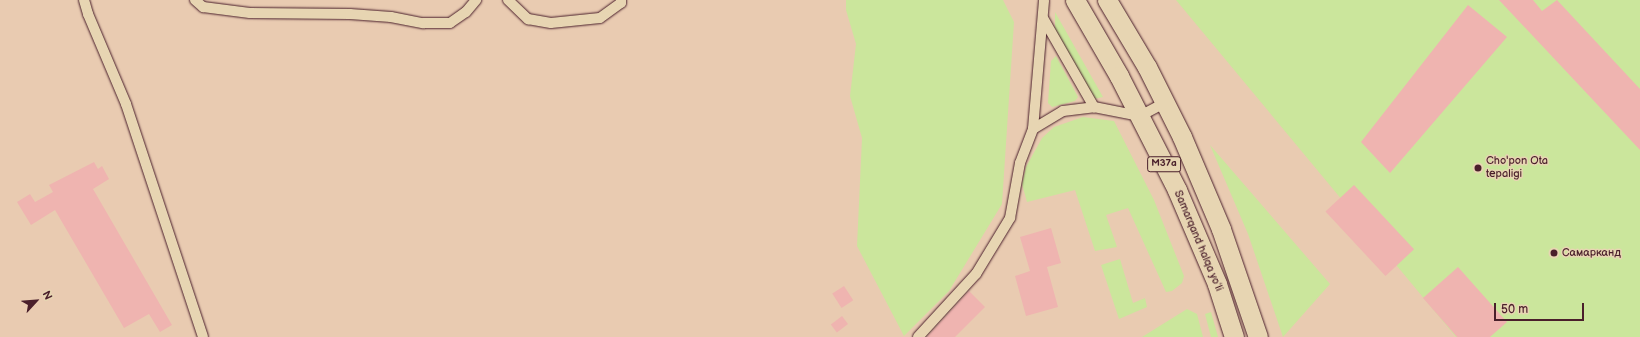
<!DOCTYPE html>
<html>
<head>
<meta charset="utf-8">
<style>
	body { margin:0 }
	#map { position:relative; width:1640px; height:337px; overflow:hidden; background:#e9cbb1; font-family:"Balsamiq Sans",sans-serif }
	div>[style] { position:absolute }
	.green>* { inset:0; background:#cbe69c }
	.building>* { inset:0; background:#efb4b0; transform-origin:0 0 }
	.roads { filter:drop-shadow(0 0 1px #4a1f2b) drop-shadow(0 0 1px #4a1f2b) }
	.street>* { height:10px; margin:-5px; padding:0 5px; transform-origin:5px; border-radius:5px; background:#e7d5b2 }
	.highway>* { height:19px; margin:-9.5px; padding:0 9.5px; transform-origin:9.5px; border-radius:9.5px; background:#e7d5b2 }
	.dots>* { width:11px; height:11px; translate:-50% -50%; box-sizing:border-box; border:2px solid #e7d5b2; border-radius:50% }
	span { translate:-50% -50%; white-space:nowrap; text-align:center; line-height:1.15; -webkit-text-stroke:3px #e7d5b2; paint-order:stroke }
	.shield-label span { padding:1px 3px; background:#e7d5b2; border:1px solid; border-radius:3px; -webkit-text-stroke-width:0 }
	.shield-label { font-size:10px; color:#4a1f2b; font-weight:700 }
	.poi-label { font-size:11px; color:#4a1f2b }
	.left { translate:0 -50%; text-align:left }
	.street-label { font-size:11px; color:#4a1f2b }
	.north { position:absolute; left:16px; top:281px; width:40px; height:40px; -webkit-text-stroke:3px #e7d5b2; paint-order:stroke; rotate:64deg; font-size:11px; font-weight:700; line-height:16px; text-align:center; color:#4a1f2b }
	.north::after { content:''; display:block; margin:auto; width:14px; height:18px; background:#4a1f2b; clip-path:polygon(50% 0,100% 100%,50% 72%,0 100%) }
	.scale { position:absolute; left:1494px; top:303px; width:90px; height:18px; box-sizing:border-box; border:2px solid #4a1f2b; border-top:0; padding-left:5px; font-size:12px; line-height:14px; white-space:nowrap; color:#4a1f2b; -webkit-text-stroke:3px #e7d5b2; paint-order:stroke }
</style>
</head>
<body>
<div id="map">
	<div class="green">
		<div style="clip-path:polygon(846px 0,1003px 0,1014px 22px,1002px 204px,949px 291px,904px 336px,857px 246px,862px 138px,850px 96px,856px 44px,846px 10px)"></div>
		<div style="clip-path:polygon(1176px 0,1640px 0,1640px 337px,1456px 337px)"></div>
		<div style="clip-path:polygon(1055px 12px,1103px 97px,1094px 99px,1055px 30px)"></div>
		<div style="clip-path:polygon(1056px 56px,1078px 97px,1075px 101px,1052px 107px,1048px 103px,1051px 61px)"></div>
		<div style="clip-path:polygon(1083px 117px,1114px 121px,1154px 200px,1184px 276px,1182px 283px,1172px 291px,1166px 292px,1128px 208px,1106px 215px,1117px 247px,1095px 251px,1075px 190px,1027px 202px,1022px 184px,1026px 167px,1042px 138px,1054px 127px)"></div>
		<div style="clip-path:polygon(1210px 145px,1330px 284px,1283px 337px,1248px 234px)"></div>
		<div style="clip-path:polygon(1120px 259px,1133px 303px,1145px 298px,1147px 307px,1119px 319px,1101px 265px)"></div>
		<div style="clip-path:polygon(1187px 309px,1197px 314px,1203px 337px,1142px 337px)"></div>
		<div style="clip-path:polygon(1211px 312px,1218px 337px,1211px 337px,1205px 314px)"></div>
	</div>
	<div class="building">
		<div style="clip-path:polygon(1499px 0,1533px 0,1542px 11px,1557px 0,1640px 89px,1640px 150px)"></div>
		<div style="clip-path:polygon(1468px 5px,1507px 37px,1390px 173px,1361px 142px)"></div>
		<div style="clip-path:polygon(94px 162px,98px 169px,102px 166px,109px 179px,93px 189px,172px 325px,160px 332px,149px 314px,124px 328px,55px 210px,31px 225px,17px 202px,30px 194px,35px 202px,53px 192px,49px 185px)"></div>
		<div style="left:1354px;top:185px;width:88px;height:39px;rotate:47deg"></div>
		<div style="clip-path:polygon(1051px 228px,1061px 263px,1047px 267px,1058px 307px,1026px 316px,1015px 276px,1030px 271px,1020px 237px)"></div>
		<div style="clip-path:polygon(1458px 267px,1507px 322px,1490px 337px,1457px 337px,1423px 298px)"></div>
		<div style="left:844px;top:286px;width:17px;height:14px;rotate:57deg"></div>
		<div style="clip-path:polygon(969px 291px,985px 307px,955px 337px,927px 337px)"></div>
		<div style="left:842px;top:316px;width:10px;height:14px;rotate:53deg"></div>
	</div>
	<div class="roads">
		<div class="street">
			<div style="left:84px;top:0;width:15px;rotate:74deg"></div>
			<div style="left:88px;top:14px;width:98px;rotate:67.1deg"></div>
			<div style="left:126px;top:104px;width:245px;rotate:71.7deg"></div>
			<div style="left:195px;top:0;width:11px;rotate:41deg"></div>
			<div style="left:203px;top:7px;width:47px;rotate:7.3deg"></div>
			<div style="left:250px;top:13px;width:100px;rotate:0.6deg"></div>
			<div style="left:350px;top:14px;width:41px;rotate:4.2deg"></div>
			<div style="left:391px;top:17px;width:33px;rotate:11deg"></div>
			<div style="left:423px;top:23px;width:27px"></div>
			<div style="left:450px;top:23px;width:19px;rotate:-35deg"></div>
			<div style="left:466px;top:12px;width:16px;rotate:-50deg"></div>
			<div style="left:508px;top:0;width:28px;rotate:44deg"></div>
			<div style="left:528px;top:19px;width:23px;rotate:10deg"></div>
			<div style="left:551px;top:23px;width:49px;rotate:-5.8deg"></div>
			<div style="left:600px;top:18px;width:26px;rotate:-36deg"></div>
			<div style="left:621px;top:3px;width:3px;rotate:-90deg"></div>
			<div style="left:1043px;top:18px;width:103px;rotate:60.2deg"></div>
			<div style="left:1033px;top:129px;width:35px;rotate:-31deg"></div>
			<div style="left:1063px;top:111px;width:31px;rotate:-7deg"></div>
			<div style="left:1094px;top:107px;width:47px;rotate:11.1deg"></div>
			<div style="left:1140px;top:116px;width:30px;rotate:-28deg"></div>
			<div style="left:918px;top:337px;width:86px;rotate:-47.4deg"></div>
			<div style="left:976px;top:274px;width:66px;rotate:-58.7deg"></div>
			<div style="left:1010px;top:218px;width:56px;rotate:-79.7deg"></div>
			<div style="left:1020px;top:163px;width:36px;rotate:-69deg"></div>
			<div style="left:1033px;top:129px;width:129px;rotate:-85.1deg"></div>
		</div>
		<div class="highway">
			<div style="left:1075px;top:0;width:88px;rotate:59.9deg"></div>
			<div style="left:1119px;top:76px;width:128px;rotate:63deg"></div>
			<div style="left:1177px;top:190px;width:102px;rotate:66.9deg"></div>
			<div style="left:1217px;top:284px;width:56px;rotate:72.2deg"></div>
			<div style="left:1107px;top:0;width:78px;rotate:59.2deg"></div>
			<div style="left:1147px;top:67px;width:78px;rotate:63.4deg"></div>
			<div style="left:1182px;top:137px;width:100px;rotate:67deg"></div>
			<div style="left:1221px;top:229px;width:114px;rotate:71.1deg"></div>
		</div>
	</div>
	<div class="dots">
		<div style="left:1478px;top:168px;background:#4a1f2b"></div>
		<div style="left:1554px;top:253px;background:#4a1f2b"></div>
	</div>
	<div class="shield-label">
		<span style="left:1164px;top:164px">M37a</span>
	</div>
	<div class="poi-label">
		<span class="left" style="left:1486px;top:168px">Cho'pon Ota<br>tepaligi</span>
		<span class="left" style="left:1562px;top:253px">Самарканд</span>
	</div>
	<div class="street-label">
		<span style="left:1198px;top:241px;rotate:67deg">Samarqand halqa yoʻli</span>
	</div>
	<div class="north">N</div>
	<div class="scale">50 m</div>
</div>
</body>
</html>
